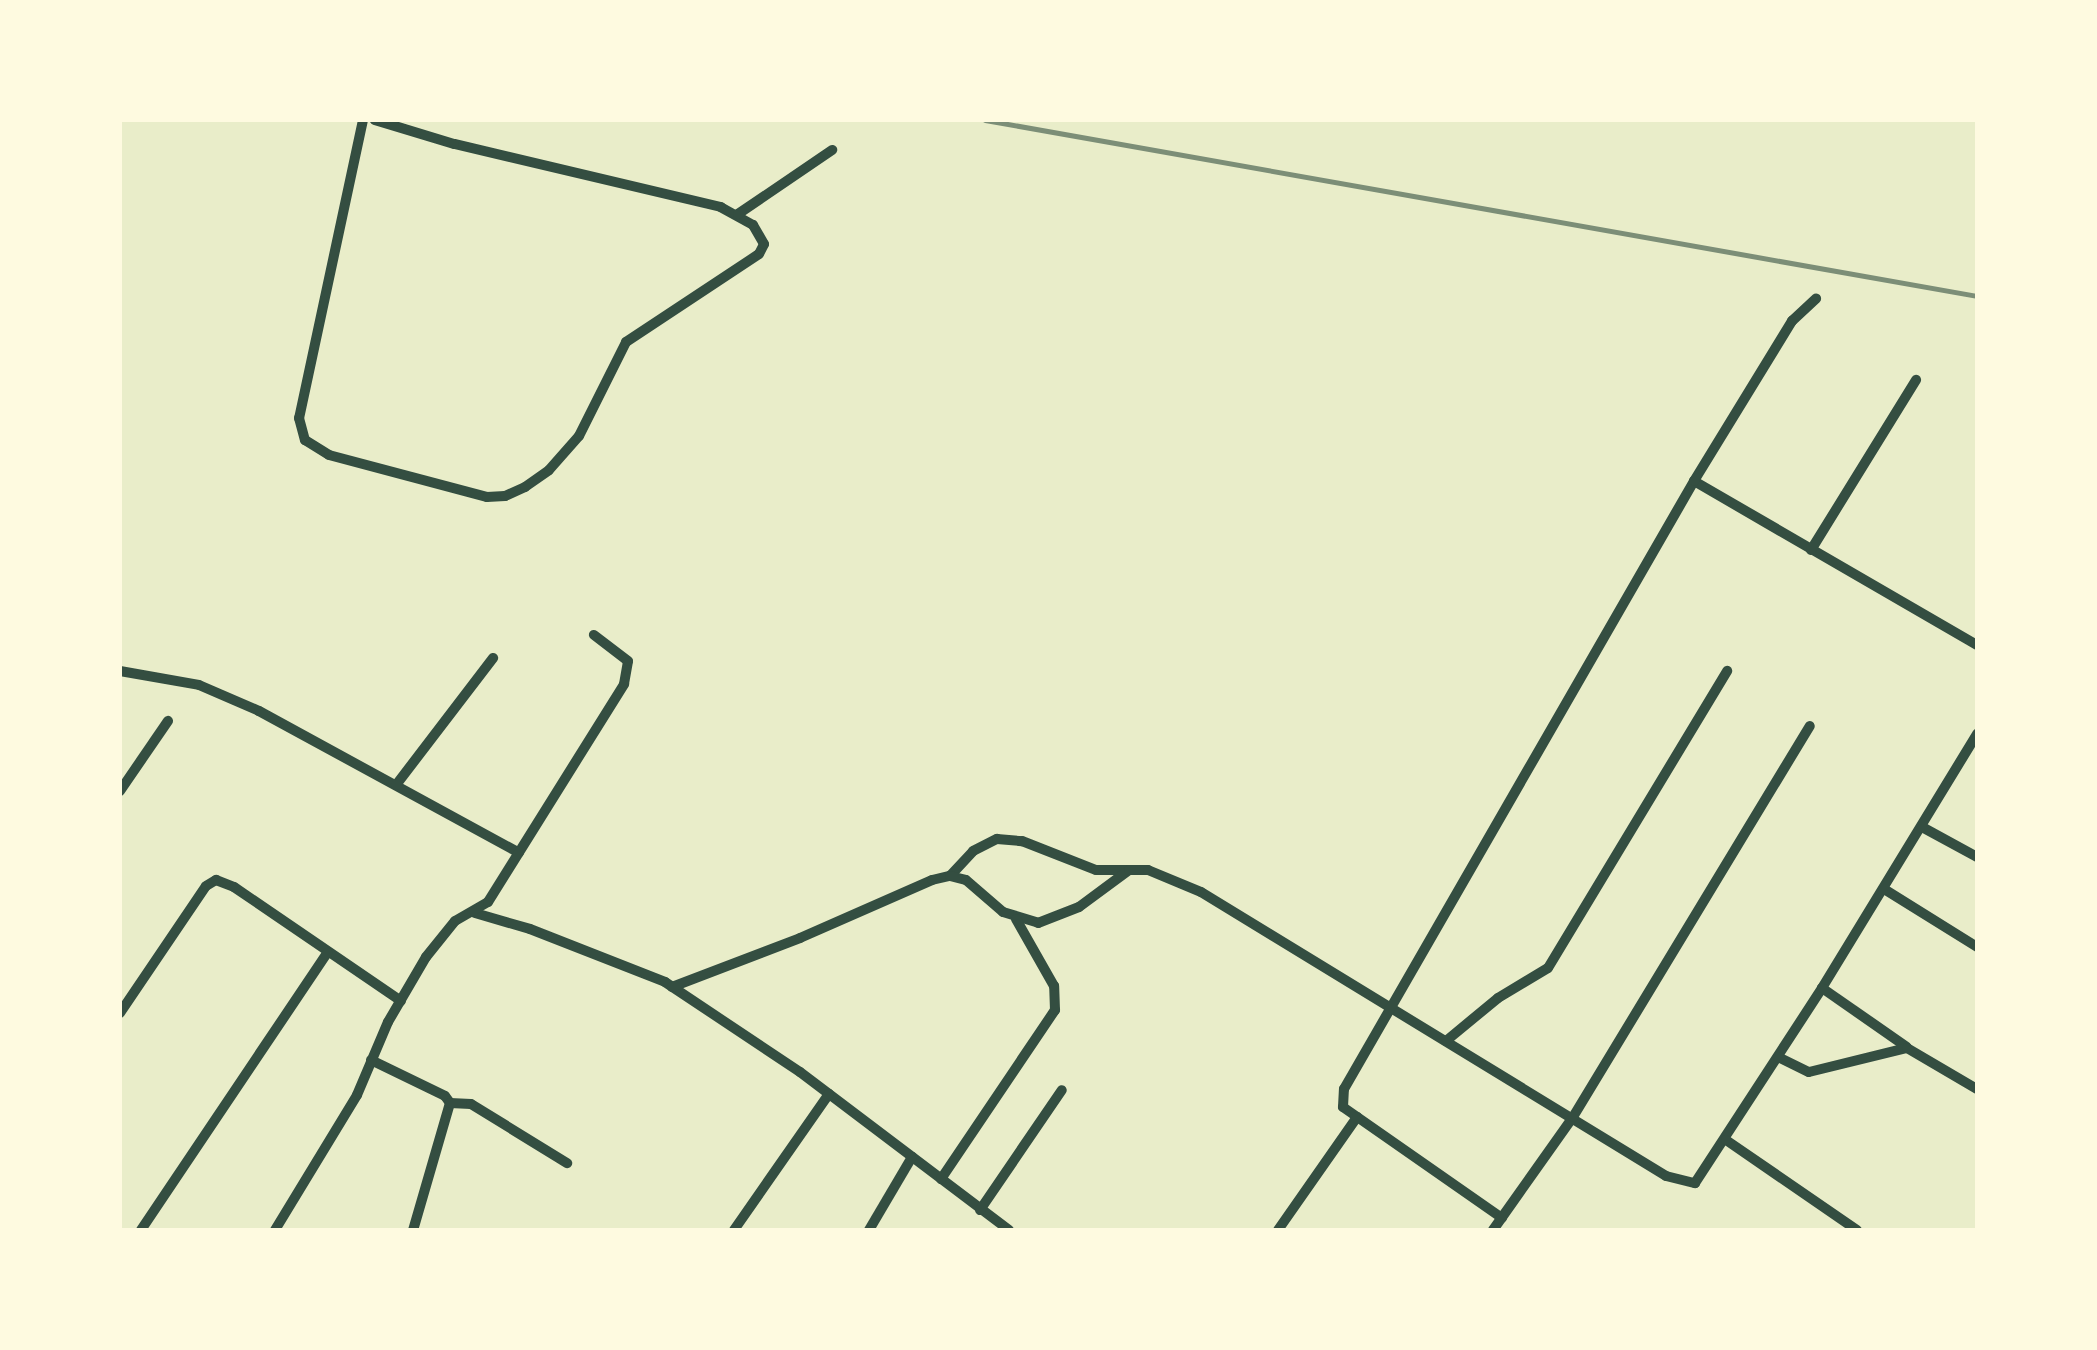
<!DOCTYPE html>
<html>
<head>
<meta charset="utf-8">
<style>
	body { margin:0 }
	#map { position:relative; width:2097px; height:1350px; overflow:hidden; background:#e9edc9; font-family:Rubik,sans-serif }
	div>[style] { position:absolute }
	.minor>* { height:10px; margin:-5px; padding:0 5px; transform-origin:5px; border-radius:5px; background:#344e41 }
	.rail>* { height:5px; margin:-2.5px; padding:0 2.5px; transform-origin:2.5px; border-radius:2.5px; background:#7c8e77 }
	span { translate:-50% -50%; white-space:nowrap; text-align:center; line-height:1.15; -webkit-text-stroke:8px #fefae0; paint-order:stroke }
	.frame { position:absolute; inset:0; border:122px solid #fefae0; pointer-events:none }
</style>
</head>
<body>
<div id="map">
	<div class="minor">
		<div style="left:363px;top:120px;width:305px;rotate:102.1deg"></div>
		<div style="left:299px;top:418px;width:23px;rotate:75deg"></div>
		<div style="left:305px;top:440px;width:28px;rotate:32deg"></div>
		<div style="left:329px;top:455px;width:163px;rotate:14.9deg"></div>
		<div style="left:487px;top:497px;width:18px;rotate:-3deg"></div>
		<div style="left:505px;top:496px;width:22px;rotate:-24deg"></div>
		<div style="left:525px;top:487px;width:29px;rotate:-35deg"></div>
		<div style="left:549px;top:470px;width:45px;rotate:-48.6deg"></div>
		<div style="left:579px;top:436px;width:105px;rotate:-63.4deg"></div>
		<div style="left:626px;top:342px;width:159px;rotate:-33.5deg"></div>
		<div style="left:759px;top:254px;width:11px;rotate:-63deg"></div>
		<div style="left:764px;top:244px;width:22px;rotate:-120deg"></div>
		<div style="left:753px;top:225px;width:37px;rotate:-151deg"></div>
		<div style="left:721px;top:207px;width:274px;rotate:-166.7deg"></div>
		<div style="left:454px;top:144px;width:83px;rotate:-163.1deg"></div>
		<div style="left:738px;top:214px;width:114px;rotate:-34.2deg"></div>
		<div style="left:1694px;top:481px;width:327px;rotate:30.1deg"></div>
		<div style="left:1811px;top:550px;width:200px;rotate:-58.3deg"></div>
		<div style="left:120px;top:671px;width:80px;rotate:10deg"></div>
		<div style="left:199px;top:685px;width:65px;rotate:23.4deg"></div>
		<div style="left:259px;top:711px;width:296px;rotate:28.6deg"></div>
		<div style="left:396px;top:785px;width:160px;rotate:-52.6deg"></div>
		<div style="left:120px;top:791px;width:85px;rotate:-55.6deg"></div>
		<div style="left:1922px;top:827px;width:63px;rotate:28.6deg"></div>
		<div style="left:950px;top:876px;width:34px;rotate:-47deg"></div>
		<div style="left:973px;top:851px;width:27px;rotate:-27deg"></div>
		<div style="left:997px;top:839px;width:25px;rotate:5deg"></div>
		<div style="left:1022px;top:841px;width:79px;rotate:21.4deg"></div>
		<div style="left:1096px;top:870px;width:32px"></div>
		<div style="left:1884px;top:889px;width:110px;rotate:31.9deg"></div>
		<div style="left:475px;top:913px;width:57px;rotate:16.2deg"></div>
		<div style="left:530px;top:929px;width:145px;rotate:21.4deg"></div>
		<div style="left:665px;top:982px;width:162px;rotate:33.7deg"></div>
		<div style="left:800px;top:1072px;width:262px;rotate:37.1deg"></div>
		<div style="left:672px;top:987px;width:137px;rotate:-20.9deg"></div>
		<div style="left:800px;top:938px;width:144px;rotate:-23.7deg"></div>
		<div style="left:932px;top:880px;width:18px;rotate:-13deg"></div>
		<div style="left:950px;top:876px;width:16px;rotate:14deg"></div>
		<div style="left:966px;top:880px;width:49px;rotate:40.9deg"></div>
		<div style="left:1003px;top:912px;width:37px;rotate:17deg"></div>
		<div style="left:1038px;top:923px;width:44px;rotate:-21.3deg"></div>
		<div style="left:1079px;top:907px;width:62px;rotate:-36.5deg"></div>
		<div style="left:1129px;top:870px;width:19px"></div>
		<div style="left:1148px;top:870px;width:57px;rotate:22.5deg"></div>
		<div style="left:1201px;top:892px;width:545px;rotate:31.41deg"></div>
		<div style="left:1666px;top:1176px;width:30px;rotate:14deg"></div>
		<div style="left:1695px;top:1183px;width:233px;rotate:-56.9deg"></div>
		<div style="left:1822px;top:988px;width:298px;rotate:-58.6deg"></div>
		<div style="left:1822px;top:988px;width:103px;rotate:34.8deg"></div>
		<div style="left:120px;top:1013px;width:153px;rotate:-55.9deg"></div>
		<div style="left:206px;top:886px;width:12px;rotate:-31deg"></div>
		<div style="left:216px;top:880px;width:19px;rotate:21deg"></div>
		<div style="left:234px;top:887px;width:202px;rotate:34.3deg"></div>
		<div style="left:1446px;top:1041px;width:67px;rotate:-39.6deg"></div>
		<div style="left:1498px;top:998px;width:58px;rotate:-31deg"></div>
		<div style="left:1548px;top:968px;width:347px;rotate:-58.9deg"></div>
		<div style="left:1778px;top:1057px;width:34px;rotate:26deg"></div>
		<div style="left:1809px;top:1072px;width:101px;rotate:-13.8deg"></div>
		<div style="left:1907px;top:1048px;width:81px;rotate:30.4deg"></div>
		<div style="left:371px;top:1060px;width:82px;rotate:25.9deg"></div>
		<div style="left:445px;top:1096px;width:9px;rotate:54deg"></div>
		<div style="left:450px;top:1103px;width:132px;rotate:106.2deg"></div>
		<div style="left:450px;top:1103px;width:21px;rotate:3deg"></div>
		<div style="left:471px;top:1104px;width:113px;rotate:31.6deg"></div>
		<div style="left:1726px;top:1140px;width:159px;rotate:34.5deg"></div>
		<div style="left:941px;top:1179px;width:204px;rotate:-56deg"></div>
		<div style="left:1055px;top:1010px;width:24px;rotate:-92deg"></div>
		<div style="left:1054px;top:986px;width:77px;rotate:-119.6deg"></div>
		<div style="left:980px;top:1210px;width:145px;rotate:-55.7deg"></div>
		<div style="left:1502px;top:1218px;width:194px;rotate:-145.1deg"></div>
		<div style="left:1343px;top:1107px;width:18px;rotate:-87deg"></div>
		<div style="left:1344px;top:1089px;width:702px;rotate:-60.07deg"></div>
		<div style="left:1694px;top:481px;width:188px;rotate:-58.5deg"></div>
		<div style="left:1792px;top:321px;width:33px;rotate:-43deg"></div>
		<div style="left:141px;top:1230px;width:334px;rotate:-56.1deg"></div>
		<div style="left:275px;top:1230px;width:158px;rotate:-58.7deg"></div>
		<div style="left:357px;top:1095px;width:79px;rotate:-67deg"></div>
		<div style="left:388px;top:1022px;width:75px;rotate:-59.7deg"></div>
		<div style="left:426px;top:957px;width:46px;rotate:-51.1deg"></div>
		<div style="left:455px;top:921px;width:38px;rotate:-30deg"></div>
		<div style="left:488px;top:902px;width:257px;rotate:-58deg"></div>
		<div style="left:624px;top:684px;width:23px;rotate:-80deg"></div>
		<div style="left:628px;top:661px;width:43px;rotate:-142.6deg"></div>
		<div style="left:734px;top:1230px;width:166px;rotate:-55.1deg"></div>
		<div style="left:869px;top:1230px;width:85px;rotate:-59.5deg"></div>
		<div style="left:1278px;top:1230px;width:138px;rotate:-55deg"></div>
		<div style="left:1493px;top:1230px;width:138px;rotate:-54.7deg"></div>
		<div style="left:1573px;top:1117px;width:457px;rotate:-58.8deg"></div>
	</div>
	<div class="rail">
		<div style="left:985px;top:120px;width:1007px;rotate:10.06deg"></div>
	</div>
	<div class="frame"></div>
</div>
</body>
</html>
